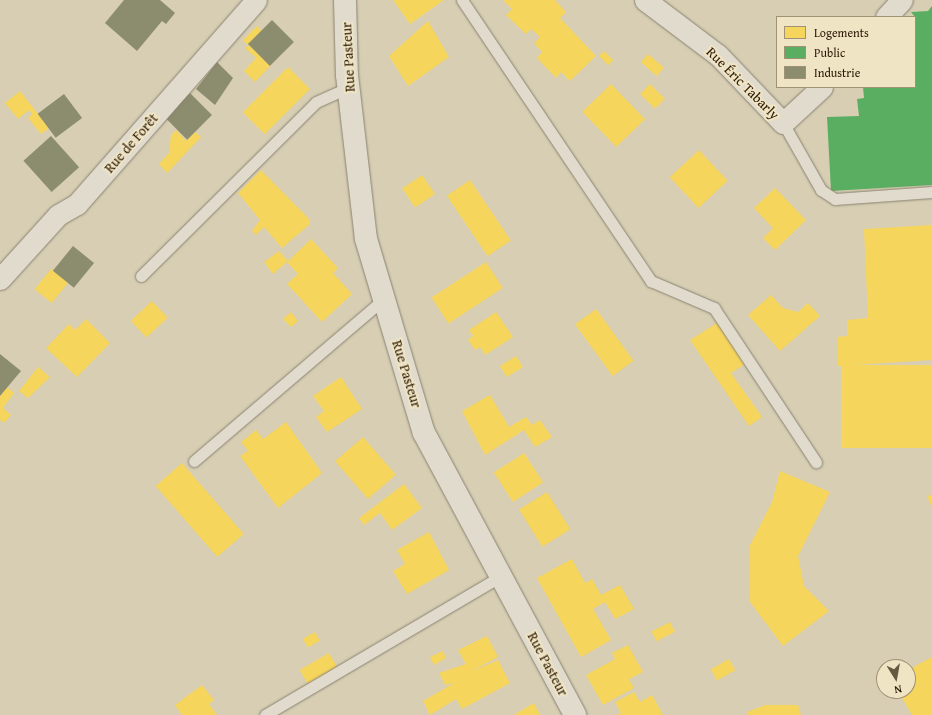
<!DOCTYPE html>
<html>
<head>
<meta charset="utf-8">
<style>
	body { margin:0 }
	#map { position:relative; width:932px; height:715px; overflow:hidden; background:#d7ceb3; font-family:"Gentium Book Plus",serif }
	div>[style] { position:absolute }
	.homes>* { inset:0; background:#f6d55c; transform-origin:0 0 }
	.public>* { inset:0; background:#5aae61 }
	.industry>* { inset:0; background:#8c8c6e; transform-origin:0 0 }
	.roads { filter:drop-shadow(0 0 1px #8a8271) drop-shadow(0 0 1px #8a8271) }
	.lane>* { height:11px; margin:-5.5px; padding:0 5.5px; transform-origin:5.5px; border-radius:5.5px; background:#e0dbcd }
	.street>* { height:21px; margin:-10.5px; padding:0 10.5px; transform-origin:10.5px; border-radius:10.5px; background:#e0dbcd }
	.secondary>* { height:22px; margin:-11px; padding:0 11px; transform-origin:11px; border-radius:11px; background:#e0dbcd }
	span { translate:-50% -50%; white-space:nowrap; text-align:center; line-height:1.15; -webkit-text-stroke:4px #efe4c4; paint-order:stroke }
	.street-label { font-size:14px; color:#2b1804 }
	.legend { position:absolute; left:776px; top:16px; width:140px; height:72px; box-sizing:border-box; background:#efe4c4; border:1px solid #a19277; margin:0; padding:5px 7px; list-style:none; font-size:12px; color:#2b1804 }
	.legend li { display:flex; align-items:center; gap:8px; height:20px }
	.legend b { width:20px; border:1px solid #a19277 }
	.north { position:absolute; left:876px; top:659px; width:40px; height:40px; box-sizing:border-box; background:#efe4c4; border:1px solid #a19277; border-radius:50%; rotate:169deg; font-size:11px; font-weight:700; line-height:16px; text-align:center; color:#2b1804 }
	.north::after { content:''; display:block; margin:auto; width:14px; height:18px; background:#675841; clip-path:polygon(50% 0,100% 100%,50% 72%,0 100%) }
</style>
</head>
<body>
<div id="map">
	<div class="homes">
		<div style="clip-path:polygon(393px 0,444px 0,410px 24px)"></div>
		<div style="clip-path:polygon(503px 0,555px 0,566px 12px,560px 18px,596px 56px,570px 81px,561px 72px,556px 78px,537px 58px,542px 52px,534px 43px,540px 37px,531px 29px,526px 34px,506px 15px,512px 9px)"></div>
		<div style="clip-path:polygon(428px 21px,449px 57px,408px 86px,389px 56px)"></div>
		<div style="left:257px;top:26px;width:7px;height:20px;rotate:45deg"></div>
		<div style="clip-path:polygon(249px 45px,271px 65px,255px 82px,244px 71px,256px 58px,245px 48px)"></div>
		<div style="left:604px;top:51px;width:13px;height:7px;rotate:45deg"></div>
		<div style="left:648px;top:54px;width:21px;height:11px;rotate:41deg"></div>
		<div style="left:288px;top:67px;width:31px;height:64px;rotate:45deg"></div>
		<div style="left:611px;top:84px;width:49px;height:40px;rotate:46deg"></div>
		<div style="left:650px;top:84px;width:21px;height:14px;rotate:45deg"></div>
		<div style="clip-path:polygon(20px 91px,49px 128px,41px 134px,28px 118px,32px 114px,29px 110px,18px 119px,5px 103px)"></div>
		<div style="clip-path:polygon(176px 130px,186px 141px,195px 132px,201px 137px,167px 173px,159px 164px,169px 153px,171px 135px)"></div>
		<div style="left:699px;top:150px;width:42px;height:40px;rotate:47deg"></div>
		<div style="clip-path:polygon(261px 170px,310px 220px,310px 224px,282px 248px,264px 227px,256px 235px,252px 231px,260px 220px,238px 193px)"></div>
		<div style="left:422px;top:175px;width:23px;height:24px;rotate:56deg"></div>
		<div style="left:470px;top:180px;width:73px;height:28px;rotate:56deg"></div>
		<div style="clip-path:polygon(775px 188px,806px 220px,775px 250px,763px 238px,773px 228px,754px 208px)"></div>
		<div style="clip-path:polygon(932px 225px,932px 360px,838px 366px,837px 337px,847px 336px,847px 320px,868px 318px,864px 229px)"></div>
		<div style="clip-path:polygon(311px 239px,338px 268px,333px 273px,352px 294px,322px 322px,287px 284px,298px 274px,287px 262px)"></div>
		<div style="clip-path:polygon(279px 251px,288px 261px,273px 274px,264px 262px)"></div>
		<div style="left:486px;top:262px;width:31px;height:65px;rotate:57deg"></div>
		<div style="left:51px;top:269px;width:22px;height:26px;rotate:39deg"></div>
		<div style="clip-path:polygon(771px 295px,783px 308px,798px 312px,808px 303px,820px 316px,780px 351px,748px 315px)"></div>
		<div style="left:152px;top:301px;width:23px;height:29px;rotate:47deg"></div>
		<div style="left:596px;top:309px;width:64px;height:26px;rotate:54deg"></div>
		<div style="clip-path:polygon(291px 312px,298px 321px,291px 327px,283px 319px)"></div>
		<div style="clip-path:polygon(496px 312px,513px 337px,485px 355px,480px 347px,475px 350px,468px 340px,473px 336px,469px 330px)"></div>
		<div style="clip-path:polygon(86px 319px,110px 343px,77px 377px,46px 348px,69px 324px,75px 330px)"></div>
		<div style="clip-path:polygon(717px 323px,745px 364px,731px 373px,762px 417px,749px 426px,690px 340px)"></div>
		<div style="left:516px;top:356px;width:13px;height:19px;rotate:58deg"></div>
		<div style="left:932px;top:365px;width:83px;height:91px;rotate:90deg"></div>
		<div style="clip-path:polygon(38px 367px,50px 377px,28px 398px,19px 391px)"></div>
		<div style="clip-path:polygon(341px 377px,362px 409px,327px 432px,316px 417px,324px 411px,313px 396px)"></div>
		<div style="clip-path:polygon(7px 387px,14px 393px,3px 408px,11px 415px,4px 423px,0 420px,0 396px)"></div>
		<div style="clip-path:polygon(490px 395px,509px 427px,526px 417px,532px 425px,540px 420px,552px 437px,535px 447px,524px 430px,485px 455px,462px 411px)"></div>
		<div style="clip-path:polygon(286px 422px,322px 473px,278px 508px,240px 456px,248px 451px,241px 442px,256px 430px,263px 439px)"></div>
		<div style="left:363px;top:437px;width:50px;height:37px;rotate:49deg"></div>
		<div style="left:524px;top:453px;width:35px;height:36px;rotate:57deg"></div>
		<div style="left:182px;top:463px;width:94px;height:35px;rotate:49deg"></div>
		<div style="clip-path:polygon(780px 471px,830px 492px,798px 556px,804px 586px,829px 611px,783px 646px,750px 602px,749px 547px,772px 502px)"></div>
		<div style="clip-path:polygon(404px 484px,422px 508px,392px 530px,380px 513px,364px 525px,359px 518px)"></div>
		<div style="left:547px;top:492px;width:44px;height:33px;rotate:58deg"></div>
		<div style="clip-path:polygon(932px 495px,932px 508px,927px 496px)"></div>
		<div style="clip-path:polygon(429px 532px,449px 570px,407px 594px,393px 571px,405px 564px,397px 550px)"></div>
		<div style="clip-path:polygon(572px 559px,585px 583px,592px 579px,601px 595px,620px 585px,634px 609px,615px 619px,605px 602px,593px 609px,611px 640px,581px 657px,537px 578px)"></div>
		<div style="left:670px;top:622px;width:11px;height:21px;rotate:63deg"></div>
		<div style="left:315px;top:632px;width:10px;height:14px;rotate:61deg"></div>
		<div style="clip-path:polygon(487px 636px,498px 657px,470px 672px,498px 660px,510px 683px,462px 709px,456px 699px,430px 715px,423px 701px,454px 683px,445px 685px,439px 673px,466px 664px,458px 650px)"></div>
		<div style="clip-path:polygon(628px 645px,643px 672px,629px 679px,634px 688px,603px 705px,586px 675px,615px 659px,612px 653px)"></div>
		<div style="clip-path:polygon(443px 651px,446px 658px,434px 665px,430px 657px)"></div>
		<div style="left:329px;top:653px;width:16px;height:34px;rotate:60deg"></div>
		<div style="clip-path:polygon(932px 657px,932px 715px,912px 715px,898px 691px,908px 691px,908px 670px)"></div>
		<div style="left:729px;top:659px;width:13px;height:21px;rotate:61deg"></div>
		<div style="clip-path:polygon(202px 685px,214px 700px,209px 704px,217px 715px,182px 715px,175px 705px)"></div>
		<div style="clip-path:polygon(634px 692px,640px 702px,652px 695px,663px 715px,616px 715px,621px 713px,615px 702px)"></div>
		<div style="clip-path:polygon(534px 703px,540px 715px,514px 715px,517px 713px)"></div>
		<div style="clip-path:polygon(765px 705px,798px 705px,801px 715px,748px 715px,747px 712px)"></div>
	</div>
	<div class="public">
		<div style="clip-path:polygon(932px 6px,932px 185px,831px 191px,827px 117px,859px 116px,857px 99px,864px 98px,863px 87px,915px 87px,915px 17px,911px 12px,928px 11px)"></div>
	</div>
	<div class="industry">
		<div style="clip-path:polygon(124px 0,160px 0,175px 13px,166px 24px,162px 21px,137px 51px,105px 23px)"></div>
		<div style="left:272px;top:20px;width:31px;height:34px;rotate:45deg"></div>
		<div style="clip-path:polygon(217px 62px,233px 78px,215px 105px,196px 89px)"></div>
		<div style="left:190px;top:93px;width:31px;height:35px;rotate:45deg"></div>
		<div style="left:64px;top:94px;width:30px;height:33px;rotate:53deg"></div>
		<div style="left:51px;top:136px;width:42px;height:37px;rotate:48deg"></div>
		<div style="left:73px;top:246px;width:27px;height:32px;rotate:39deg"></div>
		<div style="clip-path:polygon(0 354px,21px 371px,0 396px)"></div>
	</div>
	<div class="roads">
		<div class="lane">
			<div style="left:462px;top:0;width:339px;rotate:56.1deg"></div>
			<div style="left:651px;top:281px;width:69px;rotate:23.2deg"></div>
			<div style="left:714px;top:308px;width:185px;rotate:56.5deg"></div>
			<div style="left:783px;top:123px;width:77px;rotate:60.4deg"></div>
			<div style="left:821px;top:190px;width:17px;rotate:33deg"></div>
			<div style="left:835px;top:199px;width:97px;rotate:-4.1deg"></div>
			<div style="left:141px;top:276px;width:247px;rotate:-44.8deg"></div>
			<div style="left:316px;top:102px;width:36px;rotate:-24deg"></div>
			<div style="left:194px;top:461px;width:250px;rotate:-40.5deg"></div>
			<div style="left:265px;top:715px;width:274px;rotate:-30.5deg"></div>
		</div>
		<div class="street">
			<div style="left:645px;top:0;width:91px;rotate:37deg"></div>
			<div style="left:718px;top:55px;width:94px;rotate:46.3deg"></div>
			<div style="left:783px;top:123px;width:53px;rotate:-42.7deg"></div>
			<div style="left:886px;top:17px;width:23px;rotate:-47deg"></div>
			<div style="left:0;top:279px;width:86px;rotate:-47.8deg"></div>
			<div style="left:58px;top:215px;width:22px;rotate:-30deg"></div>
			<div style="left:77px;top:204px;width:271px;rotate:-48.7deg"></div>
		</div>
		<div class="secondary">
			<div style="left:345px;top:0;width:75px;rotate:88.5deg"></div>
			<div style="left:347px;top:75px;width:165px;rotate:83.4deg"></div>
			<div style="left:366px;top:239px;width:202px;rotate:73.4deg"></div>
			<div style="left:424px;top:433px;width:320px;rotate:61.8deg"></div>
		</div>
	</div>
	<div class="street-label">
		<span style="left:348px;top:57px;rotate:-93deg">Rue Pasteur</span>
		<span style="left:743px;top:83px;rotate:45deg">Rue Éric Tabarly</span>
		<span style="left:131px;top:143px;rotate:-49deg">Rue de Forêt</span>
		<span style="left:407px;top:374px;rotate:73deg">Rue Pasteur</span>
		<span style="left:548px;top:664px;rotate:62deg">Rue Pasteur</span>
	</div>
	<ul class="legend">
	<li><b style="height:11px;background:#f6d55c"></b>Logements</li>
	<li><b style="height:11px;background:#5aae61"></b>Public</li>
	<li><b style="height:11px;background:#8c8c6e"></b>Industrie</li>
	</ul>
	<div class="north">N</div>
</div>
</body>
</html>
